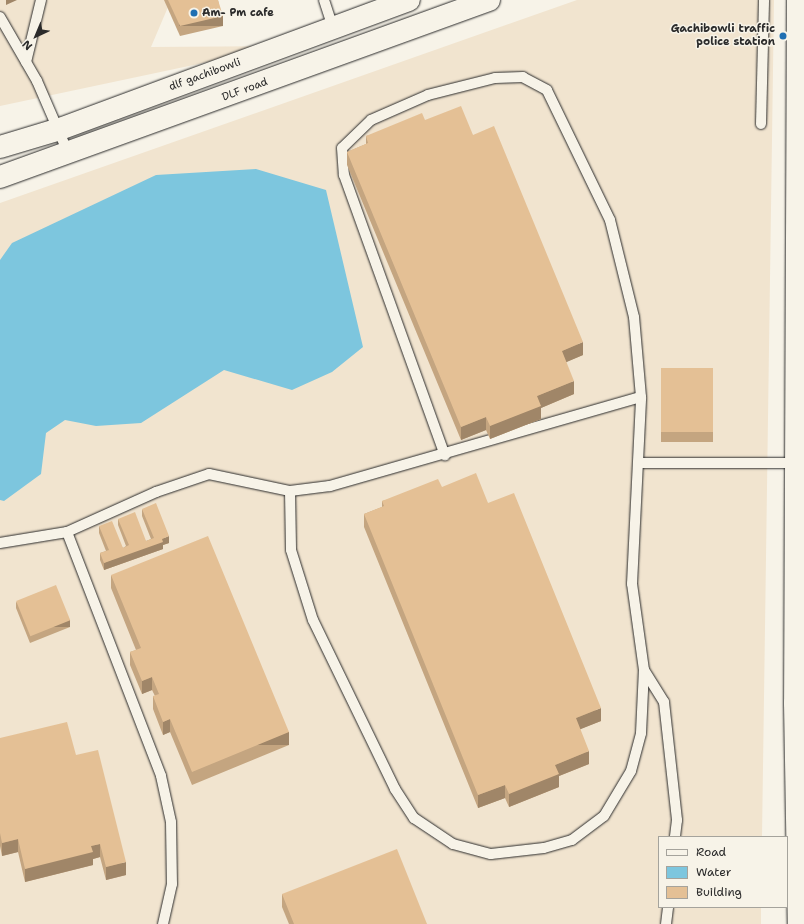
<!DOCTYPE html>
<html>
<head>
<meta charset="utf-8">
<style>
	body { margin:0 }
	#map { position:relative; width:804px; height:924px; overflow:hidden; background:#f7f3e8; font-family:"Shantell Sans",sans-serif }
	div>[style] { position:absolute }
	.built>* { inset:0; background:#f1e4cf }
	.water>* { inset:0; background:#7dc6de }
	.roads { filter:drop-shadow(0 0 1px #2b2b2b) drop-shadow(0 0 1px #2b2b2b) }
	.lane>* { height:10px; margin:-5px; padding:0 5px; transform-origin:5px; border-radius:5px; background:#f7f3e8 }
	.secondary>* { height:22px; margin:-11px; padding:0 11px; transform-origin:11px; border-radius:11px; background:#f7f3e8 }
	.primary>* { height:22px; margin:-11px; padding:0 11px; transform-origin:11px; border-radius:11px; background:#f7f3e8 }
	.wall>* { inset:0; background:#c4a580; transform-origin:0 0 }
	.shaded-wall>* { inset:0; background:#a08668; transform-origin:0 0 }
	.building>* { inset:0; background:#e4c095; transform-origin:0 0 }
	.dots>* { width:11px; height:11px; translate:-50% -50%; box-sizing:border-box; border:2px solid #f7f3e8; border-radius:50% }
	span { translate:-50% -50%; white-space:nowrap; text-align:center; line-height:1.15; -webkit-text-stroke:3px #f7f3e8; paint-order:stroke }
	.poi-label { font-size:11px; color:#2b2b2b; font-weight:700 }
	.left { translate:0 -50%; text-align:left }
	.right { translate:-100% -50%; text-align:right }
	.street-label { font-size:11px; color:#2b2b2b }
	.legend { position:absolute; left:658px; top:836px; width:130px; height:72px; box-sizing:border-box; background:#f7f3e8; border:1px solid #a5a39c; margin:0; padding:5px 7px; list-style:none; font-size:12px; color:#2b2b2b }
	.legend li { display:flex; align-items:center; gap:8px; height:20px }
	.legend b { width:20px; border:1px solid #a5a39c }
	.north { position:absolute; left:16px; top:16px; width:40px; height:40px; -webkit-text-stroke:3px #f7f3e8; paint-order:stroke; rotate:224deg; font-size:11px; font-weight:700; line-height:16px; text-align:center; color:#2b2b2b }
	.north::after { content:''; display:block; margin:auto; width:14px; height:18px; background:#2b2b2b; clip-path:polygon(50% 0,100% 100%,50% 72%,0 100%) }
</style>
</head>
<body>
<div id="map">
	<div class="built">
		<div style="clip-path:polygon(0 0,171px 0,151px 47px,283px 46px,0 106px)"></div>
		<div style="clip-path:polygon(577px 0,774px 0,762px 837px,659px 837px,659px 907px,761px 907px,761px 924px,0 924px,0 203px)"></div>
	</div>
	<div class="water">
		<div style="clip-path:polygon(256px 169px,326px 190px,363px 347px,332px 372px,292px 390px,224px 370px,141px 423px,96px 426px,65px 420px,46px 433px,41px 474px,4px 501px,0 500px,0 260px,12px 243px,156px 175px)"></div>
	</div>
	<div class="roads">
		<div class="lane">
			<div style="left:324px;top:0;width:29px;rotate:72deg"></div>
			<div style="left:0;top:17px;width:74px;rotate:60deg"></div>
			<div style="left:37px;top:81px;width:81px;rotate:66.6deg"></div>
			<div style="left:26px;top:62px;width:64px;rotate:-76.4deg"></div>
			<div style="left:761px;top:124px;width:124px;rotate:-88.6deg"></div>
			<div style="left:639px;top:463px;width:156px"></div>
			<div style="left:290px;top:491px;width:59px;rotate:89deg"></div>
			<div style="left:291px;top:550px;width:73px;rotate:72.6deg"></div>
			<div style="left:313px;top:620px;width:188px;rotate:64.1deg"></div>
			<div style="left:395px;top:789px;width:35px;rotate:57deg"></div>
			<div style="left:414px;top:818px;width:47px;rotate:33.7deg"></div>
			<div style="left:453px;top:844px;width:39px;rotate:15deg"></div>
			<div style="left:491px;top:854px;width:53px;rotate:-6.5deg"></div>
			<div style="left:544px;top:848px;width:29px;rotate:-16deg"></div>
			<div style="left:572px;top:840px;width:40px;rotate:-37deg"></div>
			<div style="left:604px;top:816px;width:52px;rotate:-59deg"></div>
			<div style="left:631px;top:771px;width:39px;rotate:-75deg"></div>
			<div style="left:641px;top:733px;width:63px;rotate:-87.3deg"></div>
			<div style="left:644px;top:670px;width:87px;rotate:-97.9deg"></div>
			<div style="left:632px;top:584px;width:187px;rotate:-87.2deg"></div>
			<div style="left:641px;top:397px;width:80px;rotate:-95deg"></div>
			<div style="left:634px;top:317px;width:100px;rotate:-103.9deg"></div>
			<div style="left:610px;top:220px;width:144px;rotate:-115.9deg"></div>
			<div style="left:547px;top:90px;width:27px;rotate:-152deg"></div>
			<div style="left:523px;top:77px;width:28px;rotate:178deg"></div>
			<div style="left:495px;top:78px;width:69px;rotate:165.8deg"></div>
			<div style="left:428px;top:95px;width:62px;rotate:156.3deg"></div>
			<div style="left:371px;top:120px;width:40px;rotate:136deg"></div>
			<div style="left:342px;top:148px;width:27px;rotate:86deg"></div>
			<div style="left:344px;top:175px;width:298px;rotate:70.2deg"></div>
			<div style="left:67px;top:532px;width:98px;rotate:-24.2deg"></div>
			<div style="left:156px;top:492px;width:56px;rotate:-18.8deg"></div>
			<div style="left:209px;top:474px;width:83px;rotate:11.9deg"></div>
			<div style="left:290px;top:491px;width:40px;rotate:-7.1deg"></div>
			<div style="left:330px;top:486px;width:323px;rotate:-16deg"></div>
			<div style="left:0;top:543px;width:68px;rotate:-9.3deg"></div>
			<div style="left:67px;top:532px;width:261px;rotate:68.9deg"></div>
			<div style="left:161px;top:776px;width:47px;rotate:77.7deg"></div>
			<div style="left:171px;top:822px;width:62px;rotate:89.1deg"></div>
			<div style="left:172px;top:884px;width:41px;rotate:102.7deg"></div>
			<div style="left:644px;top:670px;width:38px;rotate:58deg"></div>
			<div style="left:664px;top:702px;width:119px;rotate:83.7deg"></div>
			<div style="left:677px;top:820px;width:17px;rotate:97deg"></div>
			<div style="left:666px;top:924px;width:17px;rotate:-83deg"></div>
		</div>
		<div class="secondary">
			<div style="left:0;top:147px;width:63px;rotate:-16.7deg"></div>
			<div style="left:60px;top:129px;width:372px;rotate:-20.3deg"></div>
			<div style="left:0;top:177px;width:520px;rotate:-19.9deg"></div>
		</div>
		<div class="primary">
			<div style="left:798px;top:0;width:703px;rotate:90.24deg"></div>
			<div style="left:795px;top:703px;width:221px;rotate:89deg"></div>
		</div>
	</div>
	<div class="wall">
		<div style="clip-path:polygon(164px 0,218px 0,223px 26px,180px 36px)"></div>
		<div style="clip-path:polygon(425px 120px,473px 135px,583px 355px,566px 362px,574px 394px,541px 408px,541px 419px,490px 439px,486px 430px,461px 440px,347px 165px,347px 152px,366px 144px,366px 136px)"></div>
		<div style="left:661px;top:368px;width:52px;height:74px"></div>
		<div style="clip-path:polygon(442px 487px,488px 503px,601px 721px,580px 729px,589px 764px,559px 776px,559px 787px,509px 807px,505px 798px,478px 808px,364px 527px,364px 514px,382px 507px,382px 501px)"></div>
		<div style="clip-path:polygon(142px 509px,169px 543px,163px 545px,163px 549px,104px 570px,100px 560px,100px 553px,106px 551px,99px 533px,99px 526px,123px 548px,126px 546px,118px 525px,118px 519px,146px 541px,151px 539px,142px 516px)"></div>
		<div style="clip-path:polygon(111px 575px,289px 745px,192px 785px,170px 732px,163px 735px,153px 709px,153px 696px,155px 696px,152px 690px,142px 694px,130px 665px,130px 652px,136px 650px,111px 588px)"></div>
		<div style="clip-path:polygon(16px 602px,70px 627px,30px 643px,16px 608px)"></div>
		<div style="clip-path:polygon(0 738px,76px 755px,126px 875px,106px 880px,100px 857px,93px 859px,93px 865px,25px 882px,18px 852px,2px 856px,0 846px)"></div>
		<div style="clip-path:polygon(282px 894px,427px 924px,289px 924px,282px 907px)"></div>
	</div>
	<div class="shaded-wall">
		<div style="clip-path:polygon(6px 0,17px 0,6px 5px)"></div>
		<div style="left:223px;top:16px;width:10px;height:44px;rotate:90deg"></div>
		<div style="clip-path:polygon(583px 342px,583px 355px,562px 364px,562px 351px)"></div>
		<div style="clip-path:polygon(574px 381px,574px 394px,541px 408px,541px 419px,490px 439px,490px 426px,537px 396px)"></div>
		<div style="clip-path:polygon(486px 417px,486px 430px,461px 440px,461px 427px)"></div>
		<div style="clip-path:polygon(169px 536px,169px 543px,163px 545px,163px 549px,104px 570px,104px 563px)"></div>
		<div style="left:70px;top:620px;width:7px;height:43px;rotate:90deg"></div>
		<div style="clip-path:polygon(152px 677px,152px 690px,142px 694px,142px 681px)"></div>
		<div style="clip-path:polygon(601px 708px,601px 721px,576px 731px,576px 718px)"></div>
		<div style="clip-path:polygon(170px 719px,170px 732px,163px 735px,163px 722px)"></div>
		<div style="left:289px;top:732px;width:13px;height:105px;rotate:90deg"></div>
		<div style="clip-path:polygon(589px 751px,589px 764px,559px 776px,559px 787px,509px 807px,509px 794px,555px 765px)"></div>
		<div style="clip-path:polygon(505px 785px,505px 798px,478px 808px,478px 795px)"></div>
		<div style="clip-path:polygon(18px 839px,18px 852px,2px 856px,2px 843px)"></div>
		<div style="clip-path:polygon(100px 844px,100px 857px,93px 859px,93px 865px,25px 882px,25px 869px,91px 846px)"></div>
		<div style="clip-path:polygon(126px 862px,126px 875px,106px 880px,106px 867px)"></div>
	</div>
	<div class="building">
		<div style="clip-path:polygon(168px 0,218px 0,223px 16px,180px 26px)"></div>
		<div style="clip-path:polygon(461px 106px,473px 135px,494px 126px,583px 342px,562px 351px,574px 381px,537px 396px,541px 406px,490px 426px,486px 417px,461px 427px,347px 152px,368px 143px,366px 136px,422px 113px,425px 120px)"></div>
		<div style="left:661px;top:368px;width:52px;height:64px"></div>
		<div style="clip-path:polygon(476px 473px,488px 503px,514px 493px,601px 708px,576px 718px,589px 751px,555px 765px,559px 774px,509px 794px,505px 785px,478px 795px,364px 514px,384px 506px,382px 501px,438px 479px,442px 487px)"></div>
		<div style="clip-path:polygon(156px 503px,169px 536px,162px 539px,163px 542px,104px 563px,100px 553px,109px 550px,99px 526px,112px 521px,123px 548px,129px 545px,118px 519px,135px 512px,146px 541px,154px 538px,142px 509px)"></div>
		<div style="clip-path:polygon(208px 536px,289px 732px,192px 772px,170px 719px,163px 722px,153px 696px,159px 694px,152px 677px,142px 681px,130px 652px,141px 648px,111px 575px)"></div>
		<div style="left:56px;top:585px;width:38px;height:43px;rotate:68deg"></div>
		<div style="clip-path:polygon(67px 722px,76px 755px,98px 750px,126px 862px,106px 867px,100px 844px,91px 846px,93px 852px,25px 869px,18px 839px,2px 843px,0 833px,0 738px)"></div>
		<div style="clip-path:polygon(397px 849px,427px 924px,294px 924px,282px 894px)"></div>
	</div>
	<div class="dots">
		<div style="left:194px;top:13px;background:#1f6fb2"></div>
		<div style="left:783px;top:36px;background:#1f6fb2"></div>
	</div>
	<div class="poi-label">
		<span class="left" style="left:202px;top:13px">Am- Pm cafe</span>
		<span class="right" style="left:775px;top:36px">Gachibowli traffic<br>police station</span>
	</div>
	<div class="street-label">
		<span style="left:205px;top:75px;rotate:-20deg">dlf gachibowli</span>
		<span style="left:245px;top:90px;rotate:-20deg">DLF road</span>
	</div>
	<ul class="legend">
	<li><b style="height:5px;background:#f7f3e8"></b>Road</li>
	<li><b style="height:11px;background:#7dc6de"></b>Water</li>
	<li><b style="height:11px;background:#e4c095"></b>Building</li>
	</ul>
	<div class="north">N</div>
</div>
</body>
</html>
